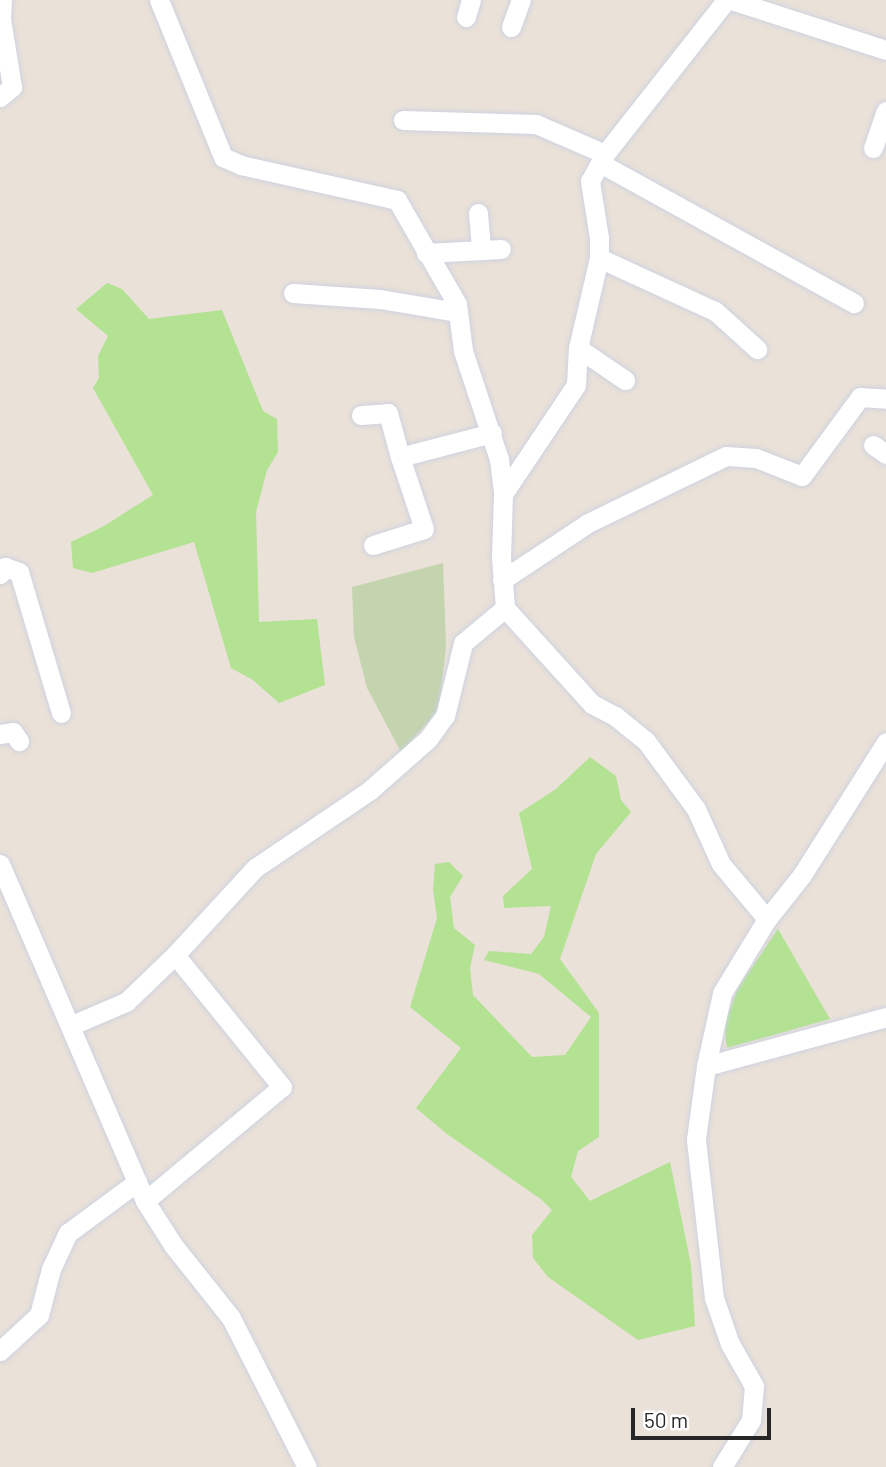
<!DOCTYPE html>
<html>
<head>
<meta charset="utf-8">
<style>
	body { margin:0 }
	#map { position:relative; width:886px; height:1467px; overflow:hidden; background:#eae1d8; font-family:Barlow,sans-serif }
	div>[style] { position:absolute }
	.green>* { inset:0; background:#b2e292 }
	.cemetery>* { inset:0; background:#c3d4ae }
	.roads { filter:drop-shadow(0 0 2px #cdd2e1) drop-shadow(0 0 2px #cdd2e1) }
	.minor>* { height:19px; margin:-9.5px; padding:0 9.5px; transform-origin:9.5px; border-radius:9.5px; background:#fff }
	span { translate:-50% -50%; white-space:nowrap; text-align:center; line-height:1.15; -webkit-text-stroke:6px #fff; paint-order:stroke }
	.scale { position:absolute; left:631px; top:1408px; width:140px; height:32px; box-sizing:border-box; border:4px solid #272727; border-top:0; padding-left:9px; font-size:21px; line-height:24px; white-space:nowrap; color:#272727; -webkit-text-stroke:5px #fff; paint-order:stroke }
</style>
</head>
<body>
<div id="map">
	<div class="green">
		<div style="clip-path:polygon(107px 283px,122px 289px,149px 319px,222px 310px,263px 411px,277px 419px,278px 452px,267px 470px,256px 512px,259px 622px,317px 619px,325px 685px,279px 703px,253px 680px,231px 668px,194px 542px,92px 573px,73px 568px,71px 542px,104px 526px,153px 495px,93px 388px,99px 378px,98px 356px,108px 336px,76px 309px)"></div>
		<div style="clip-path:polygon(590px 757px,616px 776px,621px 800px,631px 812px,596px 854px,560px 959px,599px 1013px,599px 1137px,578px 1151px,571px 1177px,590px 1201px,670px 1162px,691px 1265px,695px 1326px,638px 1340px,548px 1277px,533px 1258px,532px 1235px,552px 1210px,542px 1200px,447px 1134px,416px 1108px,461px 1048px,410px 1007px,437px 918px,433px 890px,435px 864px,449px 862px,463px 876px,450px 897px,454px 928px,475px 945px,470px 968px,473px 995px,532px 1057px,565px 1055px,591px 1017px,539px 974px,484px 960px,489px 951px,531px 954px,544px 937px,551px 906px,504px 908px,503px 896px,532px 869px,519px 813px,556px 789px)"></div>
		<div style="clip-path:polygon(778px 929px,830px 1019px,727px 1048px,724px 1025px,738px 988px)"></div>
	</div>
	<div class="cemetery">
		<div style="clip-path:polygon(443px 563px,446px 646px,439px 710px,401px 752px,367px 688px,354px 637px,352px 587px)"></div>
	</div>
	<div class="roads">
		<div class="minor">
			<div style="left:159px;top:0;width:170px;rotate:67.8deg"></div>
			<div style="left:223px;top:157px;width:20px;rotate:24deg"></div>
			<div style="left:241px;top:165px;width:160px;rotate:12.6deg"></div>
			<div style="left:397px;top:200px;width:120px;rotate:60deg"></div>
			<div style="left:457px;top:304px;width:47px;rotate:82.7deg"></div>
			<div style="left:463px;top:351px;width:114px;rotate:71.6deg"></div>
			<div style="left:499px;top:459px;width:35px;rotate:83deg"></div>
			<div style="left:503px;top:494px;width:63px;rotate:91.8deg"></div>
			<div style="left:501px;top:557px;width:51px;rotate:85.5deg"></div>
			<div style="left:505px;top:608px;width:130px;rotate:47.8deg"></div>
			<div style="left:592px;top:704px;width:26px;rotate:28deg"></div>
			<div style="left:615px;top:716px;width:40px;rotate:39deg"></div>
			<div style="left:646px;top:741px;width:84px;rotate:53.7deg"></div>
			<div style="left:696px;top:809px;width:60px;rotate:65.6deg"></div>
			<div style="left:721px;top:864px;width:72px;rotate:50.1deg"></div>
			<div style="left:731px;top:0;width:163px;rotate:17.9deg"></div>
			<div style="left:466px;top:17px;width:18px;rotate:-74deg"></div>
			<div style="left:511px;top:27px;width:29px;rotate:-70deg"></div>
			<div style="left:0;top:97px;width:16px;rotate:-40deg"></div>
			<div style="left:12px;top:87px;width:69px;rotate:-99.2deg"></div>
			<div style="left:1px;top:19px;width:19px;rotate:-87deg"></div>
			<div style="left:403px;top:120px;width:133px;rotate:1.7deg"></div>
			<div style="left:536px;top:124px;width:75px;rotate:23.5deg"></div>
			<div style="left:605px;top:154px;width:196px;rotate:-51.8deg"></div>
			<div style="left:873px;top:148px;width:39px;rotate:-71deg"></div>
			<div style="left:600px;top:163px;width:290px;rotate:28.9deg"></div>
			<div style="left:478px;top:213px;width:37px;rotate:85deg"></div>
			<div style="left:426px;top:253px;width:75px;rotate:-3.1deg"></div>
			<div style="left:599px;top:258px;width:128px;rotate:24.6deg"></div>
			<div style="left:715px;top:311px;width:57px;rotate:42.1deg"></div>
			<div style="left:293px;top:293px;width:87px;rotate:3.9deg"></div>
			<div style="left:380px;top:299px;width:79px;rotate:9.5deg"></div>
			<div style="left:578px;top:348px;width:57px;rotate:34.2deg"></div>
			<div style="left:361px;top:415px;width:27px;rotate:-4deg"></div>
			<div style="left:388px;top:413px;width:46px;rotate:74.7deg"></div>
			<div style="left:400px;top:457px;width:95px;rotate:-14.6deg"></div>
			<div style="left:873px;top:445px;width:16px;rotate:35deg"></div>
			<div style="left:503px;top:494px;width:131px;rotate:-56.2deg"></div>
			<div style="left:576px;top:385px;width:37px;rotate:-87deg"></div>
			<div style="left:578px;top:348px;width:92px;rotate:-76.9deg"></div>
			<div style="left:599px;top:258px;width:20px;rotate:-90deg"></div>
			<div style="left:599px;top:238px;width:58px;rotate:-99deg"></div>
			<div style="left:590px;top:181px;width:31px;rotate:-61deg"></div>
			<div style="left:373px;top:545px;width:53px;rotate:-17.4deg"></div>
			<div style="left:424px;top:529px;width:76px;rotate:-108.4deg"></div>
			<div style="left:0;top:574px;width:9px;rotate:-54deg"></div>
			<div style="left:5px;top:567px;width:15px;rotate:20deg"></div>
			<div style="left:19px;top:572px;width:147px;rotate:73.4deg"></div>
			<div style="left:502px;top:580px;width:103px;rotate:-33.5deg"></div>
			<div style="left:588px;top:523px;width:153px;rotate:-25.9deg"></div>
			<div style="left:726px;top:456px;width:30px;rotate:4deg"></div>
			<div style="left:756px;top:458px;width:49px;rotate:21.4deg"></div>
			<div style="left:802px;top:476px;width:98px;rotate:-53.7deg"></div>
			<div style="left:860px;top:397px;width:26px;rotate:4deg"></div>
			<div style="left:0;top:734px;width:13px;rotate:-9deg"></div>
			<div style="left:13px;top:732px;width:11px;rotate:56deg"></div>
			<div style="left:0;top:864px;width:367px;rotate:66.7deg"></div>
			<div style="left:145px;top:1201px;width:52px;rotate:57.5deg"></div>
			<div style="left:173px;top:1245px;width:93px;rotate:51.5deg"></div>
			<div style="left:231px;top:1318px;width:167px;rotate:63deg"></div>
			<div style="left:72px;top:1025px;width:59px;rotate:-23.1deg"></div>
			<div style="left:126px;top:1002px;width:68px;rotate:-43.8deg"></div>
			<div style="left:175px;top:955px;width:118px;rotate:-47.4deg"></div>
			<div style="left:255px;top:868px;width:139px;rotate:-34.1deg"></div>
			<div style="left:370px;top:790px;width:77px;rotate:-41.3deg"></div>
			<div style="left:428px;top:739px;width:29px;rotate:-54deg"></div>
			<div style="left:445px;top:716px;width:75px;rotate:-76.1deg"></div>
			<div style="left:463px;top:643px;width:55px;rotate:-39.8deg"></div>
			<div style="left:706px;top:1066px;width:187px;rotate:-15.2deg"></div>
			<div style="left:145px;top:1201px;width:178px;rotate:-39.8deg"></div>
			<div style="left:282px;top:1087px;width:170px;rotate:-129deg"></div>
			<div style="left:0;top:1351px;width:53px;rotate:-42.7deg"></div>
			<div style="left:39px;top:1315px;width:48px;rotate:-75.4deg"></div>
			<div style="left:51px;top:1269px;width:40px;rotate:-65deg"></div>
			<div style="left:68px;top:1233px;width:86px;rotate:-36.5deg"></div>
			<div style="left:722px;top:1467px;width:55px;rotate:-58.3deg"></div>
			<div style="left:751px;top:1420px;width:34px;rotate:-85deg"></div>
			<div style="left:754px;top:1386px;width:48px;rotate:-119.7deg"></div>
			<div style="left:730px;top:1344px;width:49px;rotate:-109.2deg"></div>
			<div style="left:714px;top:1298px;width:160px;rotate:-96.5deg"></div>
			<div style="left:696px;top:1139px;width:74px;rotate:-82.2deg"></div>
			<div style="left:706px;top:1066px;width:75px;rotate:-77.6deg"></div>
			<div style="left:722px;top:993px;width:87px;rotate:-58.7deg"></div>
			<div style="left:767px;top:919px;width:56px;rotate:-51.5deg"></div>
			<div style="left:802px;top:875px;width:157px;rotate:-57.7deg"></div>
		</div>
	</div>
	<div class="scale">50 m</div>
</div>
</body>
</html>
